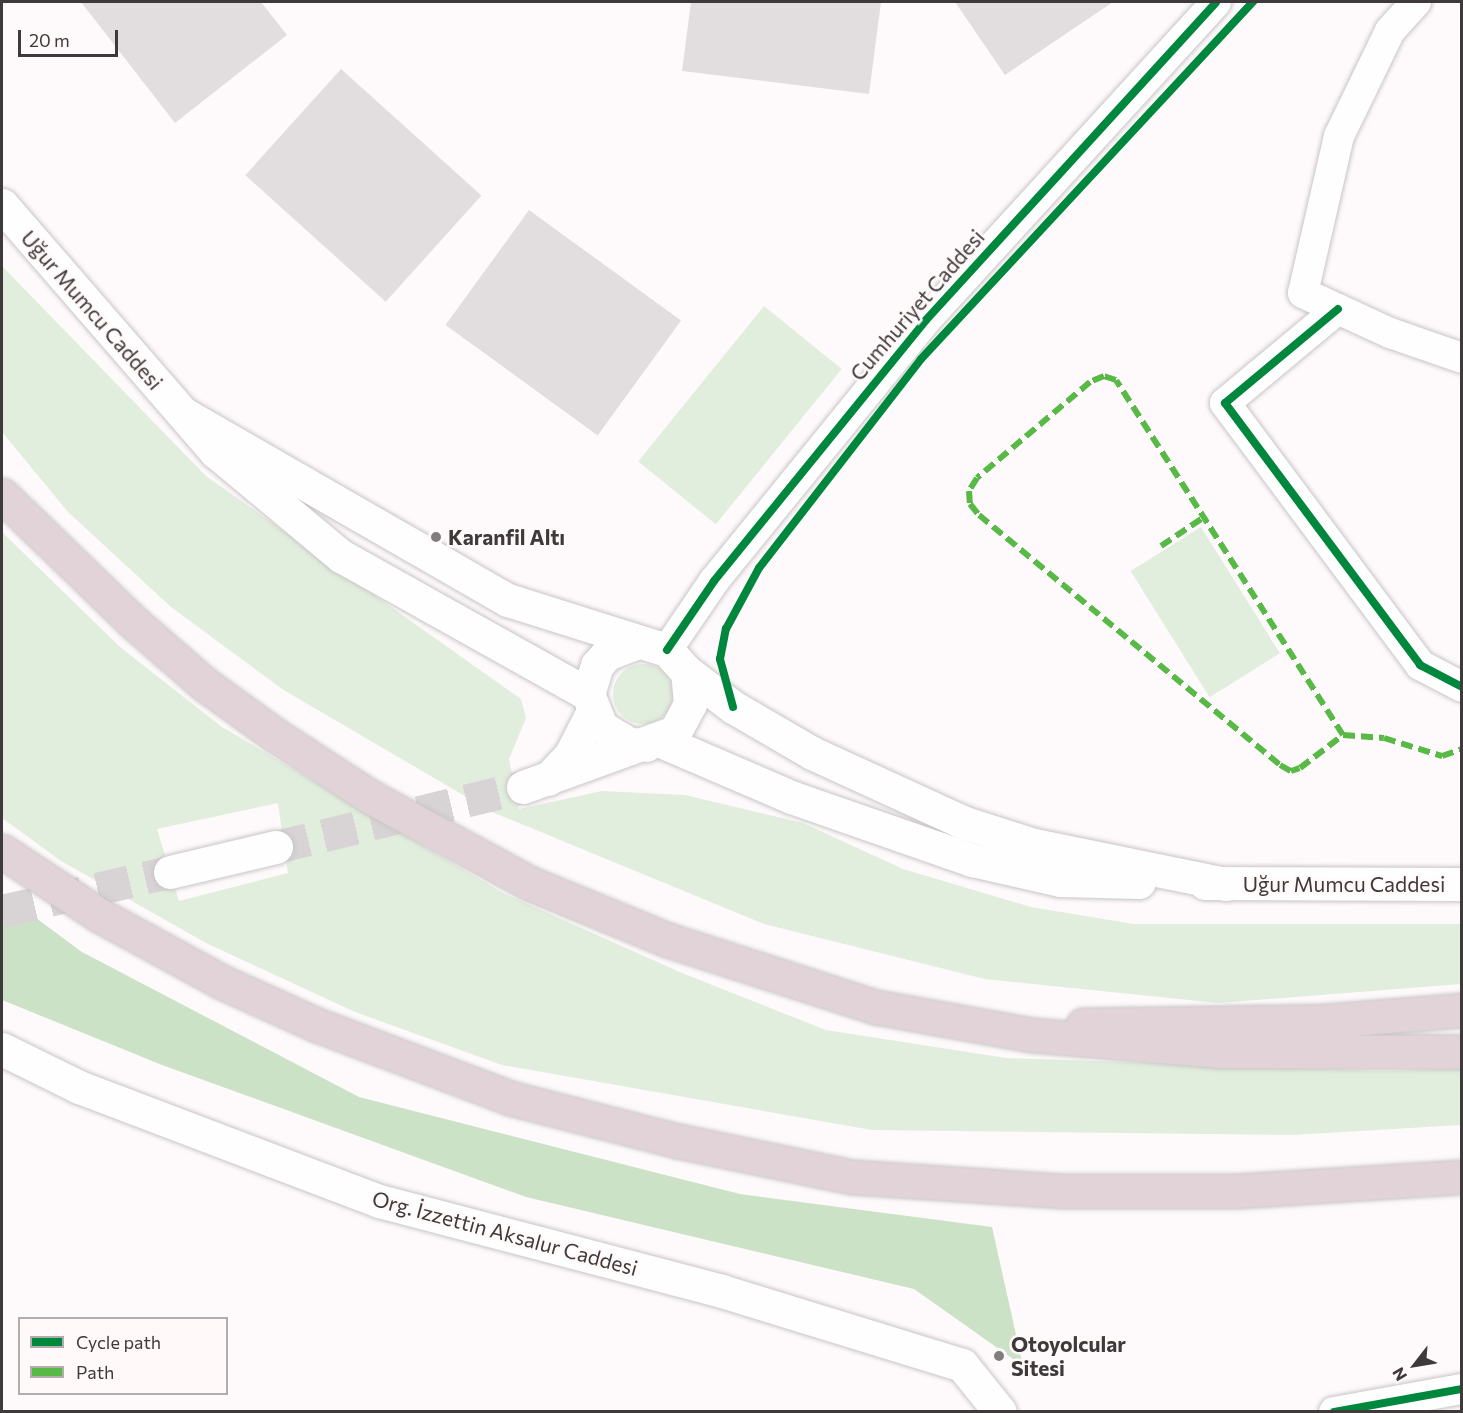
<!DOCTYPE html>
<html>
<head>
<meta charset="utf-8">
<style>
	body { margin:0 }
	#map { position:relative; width:1463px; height:1413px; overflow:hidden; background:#fefafb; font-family:Commissioner,sans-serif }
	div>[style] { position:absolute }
	.green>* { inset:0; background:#e1eedd; transform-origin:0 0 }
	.round { border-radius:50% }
	.forest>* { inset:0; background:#cce2c6 }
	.building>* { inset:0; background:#e2ddde; transform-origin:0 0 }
	.secondary-tunnel>* { height:33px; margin-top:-16.5px; transform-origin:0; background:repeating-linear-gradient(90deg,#d8d3d4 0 33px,transparent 0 49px) }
	.roads { filter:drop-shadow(0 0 2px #c9c5c6) drop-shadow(0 0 2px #c9c5c6) }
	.street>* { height:30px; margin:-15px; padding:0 15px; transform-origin:15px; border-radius:15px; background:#fffefe }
	.secondary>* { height:33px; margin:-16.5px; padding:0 16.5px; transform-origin:16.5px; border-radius:16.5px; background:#fffefe }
	.highway>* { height:33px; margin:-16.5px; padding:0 16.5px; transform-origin:16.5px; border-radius:16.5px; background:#e1d3d7 }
	.quiet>* { height:6px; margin-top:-3px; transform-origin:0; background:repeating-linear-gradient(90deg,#58b947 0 12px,transparent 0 18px) }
	.cycleway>* { height:8px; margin:-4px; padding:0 4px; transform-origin:4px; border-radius:4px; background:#00873e }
	.dots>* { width:16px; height:16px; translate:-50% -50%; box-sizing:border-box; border:3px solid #fff9fa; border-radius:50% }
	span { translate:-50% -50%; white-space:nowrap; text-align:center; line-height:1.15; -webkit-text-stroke:5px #fff9fa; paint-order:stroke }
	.street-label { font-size:21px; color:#3e393a }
	.poi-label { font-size:21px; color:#3e393a; font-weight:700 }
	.left { translate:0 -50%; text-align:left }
	.frame { position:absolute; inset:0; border:3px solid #3e393a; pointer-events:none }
	.legend { position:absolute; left:18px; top:1317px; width:210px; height:78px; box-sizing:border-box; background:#fff9fa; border:2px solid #b2acad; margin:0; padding:8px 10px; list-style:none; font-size:18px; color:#3e393a }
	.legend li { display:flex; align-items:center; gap:12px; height:30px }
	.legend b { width:30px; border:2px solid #b2acad }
	.north { position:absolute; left:1385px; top:1335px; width:60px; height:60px; -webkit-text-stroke:4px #fff9fa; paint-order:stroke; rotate:239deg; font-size:16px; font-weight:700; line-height:24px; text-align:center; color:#3e393a }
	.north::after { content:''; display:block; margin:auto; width:21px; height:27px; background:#3e393a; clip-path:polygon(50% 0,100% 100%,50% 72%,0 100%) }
	.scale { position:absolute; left:18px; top:30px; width:100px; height:27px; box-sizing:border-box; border:3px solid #3e393a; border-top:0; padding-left:8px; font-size:18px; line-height:21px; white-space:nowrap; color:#3e393a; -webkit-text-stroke:4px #fff9fa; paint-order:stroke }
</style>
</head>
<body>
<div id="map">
	<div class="green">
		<div style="clip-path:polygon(2px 266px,206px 476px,521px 699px,526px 718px,509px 759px,519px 809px,602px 791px,685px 795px,803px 823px,903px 869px,1031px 907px,1134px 924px,1461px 924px,1461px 984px,1218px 1003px,985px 979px,764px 924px,492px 812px,282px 689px,171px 607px,68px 512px,2px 432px)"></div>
		<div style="left:764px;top:306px;width:100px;height:200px;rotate:39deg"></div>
		<div style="left:1201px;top:527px;width:149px;height:83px;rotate:58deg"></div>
		<div style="clip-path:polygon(evenodd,2px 532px,120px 647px,222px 727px,503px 893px,682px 973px,826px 1030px,1006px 1058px,1381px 1071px,1461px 1069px,1461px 1125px,1292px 1135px,872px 1130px,502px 1065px,355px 1012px,206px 943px,61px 861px,2px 818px,2px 532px,278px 803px,288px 873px,179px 901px,157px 829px,278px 803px)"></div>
		<div class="round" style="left:613px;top:664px;width:60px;height:60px"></div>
	</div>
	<div class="forest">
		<div style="clip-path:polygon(2px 893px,82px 952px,359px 1097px,740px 1194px,992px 1227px,1023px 1366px,914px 1289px,526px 1197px,162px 1065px,2px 1000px)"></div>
	</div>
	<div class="building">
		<div style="clip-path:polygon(81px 2px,261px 2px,287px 35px,175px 123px)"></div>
		<div style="clip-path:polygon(691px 2px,881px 2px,869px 94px,682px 71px)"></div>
		<div style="clip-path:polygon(955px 2px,1113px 2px,1005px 75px)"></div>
		<div style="left:341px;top:69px;width:189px;height:143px;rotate:42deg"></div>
		<div style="left:529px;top:210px;width:188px;height:142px;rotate:36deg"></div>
	</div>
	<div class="secondary-tunnel">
		<div style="left:276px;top:847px;width:254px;rotate:-13.7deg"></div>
		<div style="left:2px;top:911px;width:172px;rotate:-13.1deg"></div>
	</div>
	<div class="roads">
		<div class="street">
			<div style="left:1416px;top:2px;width:39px;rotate:132deg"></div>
			<div style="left:1390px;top:31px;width:117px;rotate:115.9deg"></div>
			<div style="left:1339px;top:136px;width:161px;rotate:102.9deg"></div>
			<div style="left:1303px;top:293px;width:96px;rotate:24.7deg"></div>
			<div style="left:1390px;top:333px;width:76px;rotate:19.1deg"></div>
			<div style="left:1338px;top:309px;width:147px;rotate:140.2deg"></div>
			<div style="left:1225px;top:403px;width:327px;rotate:53.3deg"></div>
			<div style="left:1420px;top:665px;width:47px;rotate:27.6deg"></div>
			<div style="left:667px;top:650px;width:83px;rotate:-55.7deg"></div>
			<div style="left:714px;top:581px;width:336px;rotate:-50.9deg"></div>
			<div style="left:926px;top:320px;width:430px;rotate:-47.6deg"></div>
			<div style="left:1334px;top:1412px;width:130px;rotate:-10.2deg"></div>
		</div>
		<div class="secondary">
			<div style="left:2px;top:205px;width:327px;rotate:49.1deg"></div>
			<div style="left:216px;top:452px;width:163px;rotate:39.8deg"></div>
			<div style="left:341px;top:556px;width:283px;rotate:29.2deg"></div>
			<div style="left:184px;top:414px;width:374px;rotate:29.9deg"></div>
			<div style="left:508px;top:600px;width:167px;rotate:17.5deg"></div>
			<div style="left:667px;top:650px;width:30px;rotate:48deg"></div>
			<div style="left:687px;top:672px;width:58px;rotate:37.3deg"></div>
			<div style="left:733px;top:707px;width:91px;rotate:30.2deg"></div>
			<div style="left:812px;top:753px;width:168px;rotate:24.6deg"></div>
			<div style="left:965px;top:823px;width:72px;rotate:17.7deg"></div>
			<div style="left:1034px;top:845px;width:196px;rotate:11.5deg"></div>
			<div style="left:638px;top:642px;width:33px;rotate:159deg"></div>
			<div style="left:607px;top:654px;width:15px;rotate:132deg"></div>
			<div style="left:597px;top:665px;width:30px;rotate:107deg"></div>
			<div style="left:588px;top:694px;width:35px;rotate:68deg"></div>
			<div style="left:601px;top:727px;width:33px;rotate:31deg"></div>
			<div style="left:629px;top:744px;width:17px;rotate:3deg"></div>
			<div style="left:661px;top:741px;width:142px;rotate:23.3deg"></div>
			<div style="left:791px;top:797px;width:192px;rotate:19.2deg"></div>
			<div style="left:972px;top:860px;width:90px;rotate:12.8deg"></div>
			<div style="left:1060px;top:880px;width:79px;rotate:1.5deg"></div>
			<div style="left:548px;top:779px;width:34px;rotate:-47deg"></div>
			<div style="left:571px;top:754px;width:46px;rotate:-62.9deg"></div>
			<div style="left:523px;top:787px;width:162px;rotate:-19.9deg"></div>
			<div style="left:675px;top:732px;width:32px;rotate:-62deg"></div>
			<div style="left:690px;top:704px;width:32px;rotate:-95deg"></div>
			<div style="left:170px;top:872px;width:109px;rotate:-13.3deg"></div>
			<div style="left:1205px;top:883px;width:257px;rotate:0.2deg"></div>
			<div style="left:2px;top:1049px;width:86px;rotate:26.3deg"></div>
			<div style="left:79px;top:1087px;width:321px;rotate:20.8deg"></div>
			<div style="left:379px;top:1201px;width:355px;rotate:14.7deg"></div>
			<div style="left:722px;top:1291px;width:251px;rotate:17.1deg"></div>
			<div style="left:962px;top:1365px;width:60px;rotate:51deg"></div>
		</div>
		<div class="highway">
			<div style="left:2px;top:495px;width:181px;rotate:44.1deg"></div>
			<div style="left:132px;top:621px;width:94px;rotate:41.1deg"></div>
			<div style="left:203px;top:683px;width:89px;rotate:35.8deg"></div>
			<div style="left:275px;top:735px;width:112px;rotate:33deg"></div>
			<div style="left:369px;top:796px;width:182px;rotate:28.5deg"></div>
			<div style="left:529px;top:883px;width:150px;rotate:22.3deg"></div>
			<div style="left:668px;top:940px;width:219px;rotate:17.9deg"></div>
			<div style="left:876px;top:1007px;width:158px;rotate:10.2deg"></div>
			<div style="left:1032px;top:1035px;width:186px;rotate:4.9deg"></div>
			<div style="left:1217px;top:1051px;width:245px;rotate:0.2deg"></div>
			<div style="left:2px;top:851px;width:116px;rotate:33.4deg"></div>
			<div style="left:99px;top:915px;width:140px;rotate:28.6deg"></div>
			<div style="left:222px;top:982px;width:104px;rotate:24.4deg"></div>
			<div style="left:317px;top:1025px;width:206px;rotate:20.7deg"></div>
			<div style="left:510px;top:1098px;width:173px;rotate:14.4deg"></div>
			<div style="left:678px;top:1141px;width:178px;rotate:11.7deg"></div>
			<div style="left:852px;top:1177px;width:209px;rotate:3.8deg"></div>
			<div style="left:1061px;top:1191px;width:176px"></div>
			<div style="left:1237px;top:1191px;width:225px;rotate:-3.6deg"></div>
			<div style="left:1083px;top:1025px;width:243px;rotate:-0.9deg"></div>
			<div style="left:1326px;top:1021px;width:136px;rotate:-4.6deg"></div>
		</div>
	</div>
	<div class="quiet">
		<div style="left:1161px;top:546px;width:52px;rotate:-34deg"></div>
		<div style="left:1343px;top:735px;width:421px;rotate:-122.6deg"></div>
		<div style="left:1116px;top:380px;width:13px;rotate:-162deg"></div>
		<div style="left:1104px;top:376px;width:15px;rotate:157deg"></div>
		<div style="left:1090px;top:382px;width:148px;rotate:139.7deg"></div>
		<div style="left:977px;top:478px;width:15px;rotate:122deg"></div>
		<div style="left:969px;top:491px;width:13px;rotate:86deg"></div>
		<div style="left:970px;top:504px;width:14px;rotate:51deg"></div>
		<div style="left:979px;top:515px;width:391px;rotate:39.7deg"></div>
		<div style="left:1280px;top:765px;width:13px;rotate:29deg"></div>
		<div style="left:1291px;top:771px;width:9px;rotate:-18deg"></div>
		<div style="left:1300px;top:768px;width:54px;rotate:-37.5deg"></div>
		<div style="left:1343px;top:735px;width:41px;rotate:4.2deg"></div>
		<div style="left:1384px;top:738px;width:61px;rotate:17.2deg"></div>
		<div style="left:1442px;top:756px;width:21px;rotate:-19deg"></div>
	</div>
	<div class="cycleway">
		<div style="left:1338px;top:309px;width:147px;rotate:140.2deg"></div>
		<div style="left:1225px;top:403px;width:327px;rotate:53.3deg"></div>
		<div style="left:1420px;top:665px;width:47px;rotate:27.6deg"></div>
		<div style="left:667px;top:650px;width:83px;rotate:-55.7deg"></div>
		<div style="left:714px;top:581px;width:336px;rotate:-50.9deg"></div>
		<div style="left:926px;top:320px;width:430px;rotate:-47.6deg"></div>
		<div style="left:733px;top:707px;width:50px;rotate:-105.2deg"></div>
		<div style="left:720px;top:659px;width:31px;rotate:-79deg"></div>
		<div style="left:726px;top:629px;width:69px;rotate:-61.6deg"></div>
		<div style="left:759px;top:568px;width:264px;rotate:-52.2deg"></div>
		<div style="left:921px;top:359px;width:488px;rotate:-47.1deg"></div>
		<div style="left:1334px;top:1412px;width:130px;rotate:-10.2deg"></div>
	</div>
	<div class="dots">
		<div style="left:436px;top:537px;background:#817d7e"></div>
		<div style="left:999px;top:1356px;background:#817d7e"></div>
	</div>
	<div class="street-label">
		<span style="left:917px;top:305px;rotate:-49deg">Cumhuriyet Caddesi</span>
		<span style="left:92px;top:310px;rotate:49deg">Uğur Mumcu Caddesi</span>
		<span style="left:1344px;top:884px">Uğur Mumcu Caddesi</span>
		<span style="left:505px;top:1233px;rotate:15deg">Org. İzzettin Aksalur Caddesi</span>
	</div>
	<div class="poi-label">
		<span class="left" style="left:448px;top:537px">Karanfil Altı</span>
		<span class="left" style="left:1011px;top:1356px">Otoyolcular<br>Sitesi</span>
	</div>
	<div class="frame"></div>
	<ul class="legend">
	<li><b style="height:8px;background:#00873e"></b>Cycle path</li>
	<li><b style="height:8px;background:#58b947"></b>Path</li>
	</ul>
	<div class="north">N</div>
	<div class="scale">20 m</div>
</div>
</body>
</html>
